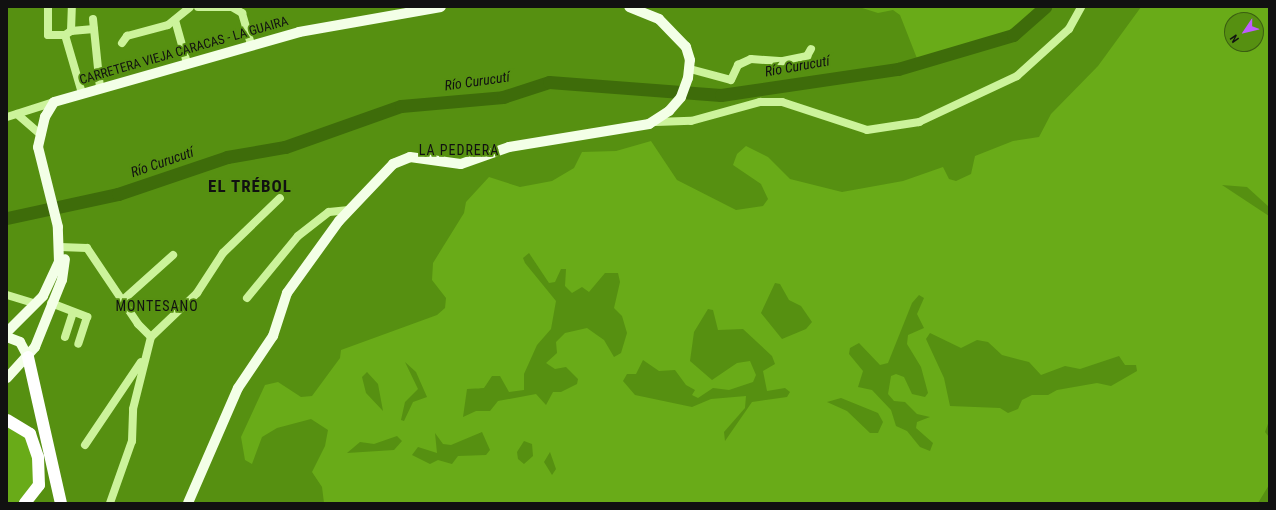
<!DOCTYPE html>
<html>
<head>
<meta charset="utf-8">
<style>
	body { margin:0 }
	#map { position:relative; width:1276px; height:510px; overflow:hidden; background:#569011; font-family:"Roboto Condensed",sans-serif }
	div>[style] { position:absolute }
	.green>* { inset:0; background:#69ab18 }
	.river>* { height:13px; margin:-6.5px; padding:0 6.5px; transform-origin:6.5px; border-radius:6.5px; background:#3e6c0a }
	.minor>* { height:8px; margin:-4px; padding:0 4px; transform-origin:4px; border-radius:4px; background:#ccf39b }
	.major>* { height:10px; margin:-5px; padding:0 5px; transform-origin:5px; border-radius:5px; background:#f3ffe7 }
	.highway>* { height:12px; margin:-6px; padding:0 6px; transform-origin:6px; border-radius:6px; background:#fff }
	span { translate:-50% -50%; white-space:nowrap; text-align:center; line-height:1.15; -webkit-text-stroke:3.5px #569011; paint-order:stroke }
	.street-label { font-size:13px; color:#111 }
	.water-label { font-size:14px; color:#111; font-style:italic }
	.neighbourhood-label { font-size:14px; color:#111; letter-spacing:1px }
	.district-label { font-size:17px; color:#111; font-weight:700; letter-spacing:1px }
	.frame { position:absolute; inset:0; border:8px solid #111; pointer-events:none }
	.north { position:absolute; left:1224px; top:12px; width:40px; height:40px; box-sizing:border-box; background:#569011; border:1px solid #3a5d11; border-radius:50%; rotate:235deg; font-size:11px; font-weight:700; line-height:16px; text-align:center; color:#111 }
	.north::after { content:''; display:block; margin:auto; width:14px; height:18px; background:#bf5dff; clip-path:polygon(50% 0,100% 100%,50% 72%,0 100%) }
</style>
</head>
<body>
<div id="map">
	<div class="green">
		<div style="clip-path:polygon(859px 7px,1044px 7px,1039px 21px,1012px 40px,918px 61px,900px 15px,893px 10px,878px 13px)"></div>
		<div style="clip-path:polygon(evenodd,1141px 7px,1269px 7px,1269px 207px,1247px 187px,1222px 185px,1269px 216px,1269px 421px,1265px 432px,1269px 437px,1269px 485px,1258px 503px,324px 503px,322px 487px,312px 472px,325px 446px,328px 430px,311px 419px,277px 428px,262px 437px,252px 464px,245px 460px,241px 437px,265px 385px,278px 382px,301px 397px,312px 396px,340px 358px,341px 350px,437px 315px,445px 308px,446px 298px,432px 280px,433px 263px,464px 213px,466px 202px,489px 177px,520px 187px,552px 181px,574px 168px,582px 152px,616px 151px,651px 141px,677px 180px,736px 210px,763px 206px,768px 199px,761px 184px,733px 165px,737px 154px,746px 146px,768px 157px,790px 179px,842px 192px,903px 181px,943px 167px,949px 179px,956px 181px,971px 174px,975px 156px,1013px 141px,1039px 137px,1051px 114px,1098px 66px,1141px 7px,1232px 20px,1256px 20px,1256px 44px,1232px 44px,1232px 20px,1141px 7px,529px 253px,549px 283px,555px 282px,561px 269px,566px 269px,565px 286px,572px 293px,582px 287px,589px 292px,605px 273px,618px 273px,620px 282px,614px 308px,622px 316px,627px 333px,621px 353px,614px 357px,604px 340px,587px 328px,565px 333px,556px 342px,557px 353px,546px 363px,555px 369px,566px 367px,578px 379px,577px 384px,561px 392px,553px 392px,546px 405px,536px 394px,498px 401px,490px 411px,476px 411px,463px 417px,467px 389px,484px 388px,492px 376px,500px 376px,509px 392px,524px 390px,524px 374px,537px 345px,551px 329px,556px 301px,525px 263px,523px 258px,529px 253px,1141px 7px,775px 283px,780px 284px,789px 300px,801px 306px,812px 322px,806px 329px,782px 339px,761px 313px,775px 283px,1141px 7px,919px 295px,924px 298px,917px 314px,924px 328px,908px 335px,907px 344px,921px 367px,928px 393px,925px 397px,912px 394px,904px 377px,896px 374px,891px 376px,888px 394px,894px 401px,905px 402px,917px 414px,930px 417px,917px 422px,916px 428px,933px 443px,930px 451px,920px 447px,907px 431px,896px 426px,891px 410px,872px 390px,858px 387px,863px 371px,849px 354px,850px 348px,859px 343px,880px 365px,888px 363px,912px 303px,919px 295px,1141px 7px,708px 309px,713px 310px,718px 330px,743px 329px,772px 356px,775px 364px,763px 371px,767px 391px,785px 388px,790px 392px,787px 397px,752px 402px,725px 441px,724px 432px,745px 408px,746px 396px,711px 399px,692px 407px,635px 395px,623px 381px,627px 374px,636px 374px,643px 360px,659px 371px,675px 370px,686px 385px,695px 390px,692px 395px,698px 398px,713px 388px,729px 390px,753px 382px,756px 375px,750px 361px,737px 363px,712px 380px,690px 361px,694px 332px,708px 309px,1141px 7px,930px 333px,961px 348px,977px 340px,988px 342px,1002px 355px,1029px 362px,1041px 375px,1065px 366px,1080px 369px,1119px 356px,1125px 365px,1136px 365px,1137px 371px,1111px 386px,1097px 383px,1057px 390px,1048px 395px,1032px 395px,1022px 400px,1018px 409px,1008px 413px,1000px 408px,950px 406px,944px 378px,926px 339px,930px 333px,1141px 7px,405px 362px,416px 372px,427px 397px,413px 402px,404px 421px,401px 420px,405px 402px,418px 389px,405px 362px,1141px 7px,367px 372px,378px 384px,383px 411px,366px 393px,362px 377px,367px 372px,1141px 7px,841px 398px,878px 413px,883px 422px,878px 433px,870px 433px,847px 411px,827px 402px,841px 398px,1141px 7px,482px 432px,490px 450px,486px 455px,458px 456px,452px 464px,438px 460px,430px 464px,412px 455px,418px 447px,437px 453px,435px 433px,443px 444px,451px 445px,482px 432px,1141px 7px,397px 436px,402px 441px,394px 450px,347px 453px,360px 442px,374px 444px,397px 436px,1141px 7px,524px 441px,532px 444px,533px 456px,524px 464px,518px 459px,517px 452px,524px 441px,1141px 7px,550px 452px,556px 469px,552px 475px,544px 462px,550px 452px)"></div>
		<div style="clip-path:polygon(7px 424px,31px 441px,37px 476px,24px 500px,14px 503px,7px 503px)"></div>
	</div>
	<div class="river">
		<div style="left:7px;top:218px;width:114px;rotate:-12.2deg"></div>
		<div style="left:118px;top:194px;width:115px;rotate:-18.7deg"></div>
		<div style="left:227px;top:157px;width:59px;rotate:-9.8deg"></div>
		<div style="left:285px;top:147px;width:123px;rotate:-19.5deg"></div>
		<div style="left:401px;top:106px;width:102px;rotate:-5deg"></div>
		<div style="left:503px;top:97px;width:48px;rotate:-18.1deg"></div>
		<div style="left:549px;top:82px;width:172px;rotate:4.3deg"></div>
		<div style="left:721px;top:95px;width:179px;rotate:-8.4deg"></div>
		<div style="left:898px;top:69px;width:120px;rotate:-16.5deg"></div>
		<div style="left:1013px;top:35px;width:43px;rotate:-41.2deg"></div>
	</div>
	<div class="minor">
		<div style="left:48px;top:7px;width:28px;rotate:90deg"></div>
		<div style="left:48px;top:35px;width:17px"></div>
		<div style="left:65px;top:35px;width:60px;rotate:73.7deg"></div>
		<div style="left:198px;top:7px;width:34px"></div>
		<div style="left:232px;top:7px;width:12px;rotate:31deg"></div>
		<div style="left:242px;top:13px;width:33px;rotate:74deg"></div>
		<div style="left:93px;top:19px;width:69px;rotate:84.2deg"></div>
		<div style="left:175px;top:20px;width:45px;rotate:74.4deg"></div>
		<div style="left:71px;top:31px;width:23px;rotate:-5deg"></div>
		<div style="left:65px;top:35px;width:7px;rotate:-34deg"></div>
		<div style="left:71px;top:31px;width:24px;rotate:-88deg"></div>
		<div style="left:122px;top:43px;width:9px;rotate:-54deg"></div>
		<div style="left:127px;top:36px;width:42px;rotate:-15deg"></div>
		<div style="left:168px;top:25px;width:28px;rotate:-39deg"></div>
		<div style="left:690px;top:69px;width:42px;rotate:15deg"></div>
		<div style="left:731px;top:80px;width:17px;rotate:-65deg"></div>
		<div style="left:738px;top:65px;width:14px;rotate:-25deg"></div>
		<div style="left:751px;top:59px;width:32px;rotate:4deg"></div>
		<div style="left:783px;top:61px;width:25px;rotate:-12deg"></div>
		<div style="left:807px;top:56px;width:8px;rotate:-60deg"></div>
		<div style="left:17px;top:114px;width:32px;rotate:41deg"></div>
		<div style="left:7px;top:117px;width:49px;rotate:-17.7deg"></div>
		<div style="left:656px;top:122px;width:35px;rotate:-2deg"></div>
		<div style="left:691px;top:121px;width:72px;rotate:-15.4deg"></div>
		<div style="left:760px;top:102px;width:22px"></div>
		<div style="left:782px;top:102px;width:89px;rotate:18.2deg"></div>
		<div style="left:867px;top:130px;width:53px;rotate:-8.7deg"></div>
		<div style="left:919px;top:122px;width:108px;rotate:-25.1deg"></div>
		<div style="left:1017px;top:76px;width:70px;rotate:-42.1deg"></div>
		<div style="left:1069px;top:29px;width:25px;rotate:-61deg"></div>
		<div style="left:60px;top:247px;width:27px;rotate:2deg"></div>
		<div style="left:87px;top:248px;width:92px;rotate:56.1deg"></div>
		<div style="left:138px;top:324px;width:18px;rotate:45deg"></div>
		<div style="left:151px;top:337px;width:64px;rotate:-43.7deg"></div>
		<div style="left:197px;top:293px;width:48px;rotate:-57deg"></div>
		<div style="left:223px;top:253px;width:79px;rotate:-44deg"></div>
		<div style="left:7px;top:295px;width:30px;rotate:17deg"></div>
		<div style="left:247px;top:298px;width:80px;rotate:-50.6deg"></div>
		<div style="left:298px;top:236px;width:39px;rotate:-38deg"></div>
		<div style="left:329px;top:212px;width:20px;rotate:-6deg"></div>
		<div style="left:124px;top:299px;width:66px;rotate:-41.9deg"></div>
		<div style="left:51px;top:303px;width:39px;rotate:21deg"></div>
		<div style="left:87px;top:317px;width:28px;rotate:108deg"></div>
		<div style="left:65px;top:337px;width:26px;rotate:-72deg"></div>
		<div style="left:85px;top:445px;width:100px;rotate:-56deg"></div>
		<div style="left:110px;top:503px;width:66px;rotate:-70.5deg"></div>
		<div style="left:132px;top:441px;width:32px;rotate:-88deg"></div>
		<div style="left:133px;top:409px;width:74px;rotate:-76deg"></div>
	</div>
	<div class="major">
		<div style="left:7px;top:332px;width:51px;rotate:-45deg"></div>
		<div style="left:43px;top:296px;width:38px;rotate:-65deg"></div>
		<div style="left:59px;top:262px;width:35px;rotate:-92deg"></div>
		<div style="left:58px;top:227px;width:82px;rotate:-104deg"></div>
		<div style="left:38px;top:147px;width:31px;rotate:-77deg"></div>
		<div style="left:45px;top:117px;width:17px;rotate:-59deg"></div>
		<div style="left:54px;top:102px;width:255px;rotate:-15.9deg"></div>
		<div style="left:299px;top:32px;width:144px;rotate:-10deg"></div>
		<div style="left:7px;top:337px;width:14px;rotate:21deg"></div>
		<div style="left:20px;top:342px;width:17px;rotate:62deg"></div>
		<div style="left:7px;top:378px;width:42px;rotate:-47.9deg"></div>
		<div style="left:35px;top:347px;width:72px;rotate:-68.1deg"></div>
		<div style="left:62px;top:280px;width:21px;rotate:-82deg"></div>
		<div style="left:188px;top:503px;width:125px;rotate:-66.5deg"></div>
		<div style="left:238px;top:388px;width:63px;rotate:-56.1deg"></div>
		<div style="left:273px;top:336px;width:45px;rotate:-72deg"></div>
		<div style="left:287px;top:293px;width:89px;rotate:-54.2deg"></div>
		<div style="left:339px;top:221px;width:79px;rotate:-46.5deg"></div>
		<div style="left:393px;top:164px;width:18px;rotate:-22deg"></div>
		<div style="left:410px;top:157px;width:51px;rotate:7.8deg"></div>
		<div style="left:461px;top:164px;width:51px;rotate:-19.5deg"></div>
		<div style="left:509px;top:147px;width:142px;rotate:-9.3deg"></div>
		<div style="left:649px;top:124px;width:24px;rotate:-33deg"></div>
		<div style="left:669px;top:111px;width:18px;rotate:-49deg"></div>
		<div style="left:681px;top:97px;width:20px;rotate:-70deg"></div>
		<div style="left:688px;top:78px;width:18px;rotate:-84deg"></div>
		<div style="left:690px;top:60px;width:14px;rotate:-107deg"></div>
		<div style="left:686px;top:47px;width:39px;rotate:-134deg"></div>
		<div style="left:659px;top:19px;width:32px;rotate:-158deg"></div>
	</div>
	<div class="highway">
		<div style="left:28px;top:357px;width:150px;rotate:77.3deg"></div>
		<div style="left:7px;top:420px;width:27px;rotate:31deg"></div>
		<div style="left:30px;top:434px;width:24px;rotate:71deg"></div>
		<div style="left:38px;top:457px;width:28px;rotate:88deg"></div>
		<div style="left:39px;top:485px;width:23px;rotate:128deg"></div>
	</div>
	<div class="street-label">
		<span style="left:184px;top:51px;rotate:-16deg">CARRETERA VIEJA CARACAS - LA GUAIRA</span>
	</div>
	<div class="water-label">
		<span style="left:797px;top:66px;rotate:-10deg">Río Curucutí</span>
		<span style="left:477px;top:81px;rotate:-8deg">Río Curucutí</span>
		<span style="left:162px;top:162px;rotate:-19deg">Río Curucutí</span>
	</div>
	<div class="neighbourhood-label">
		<span style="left:459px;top:150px">LA PEDRERA</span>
		<span style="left:157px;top:306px">MONTESANO</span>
	</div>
	<div class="district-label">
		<span style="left:250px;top:187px">EL TRÉBOL</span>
	</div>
	<div class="frame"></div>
	<div class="north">N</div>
</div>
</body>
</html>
